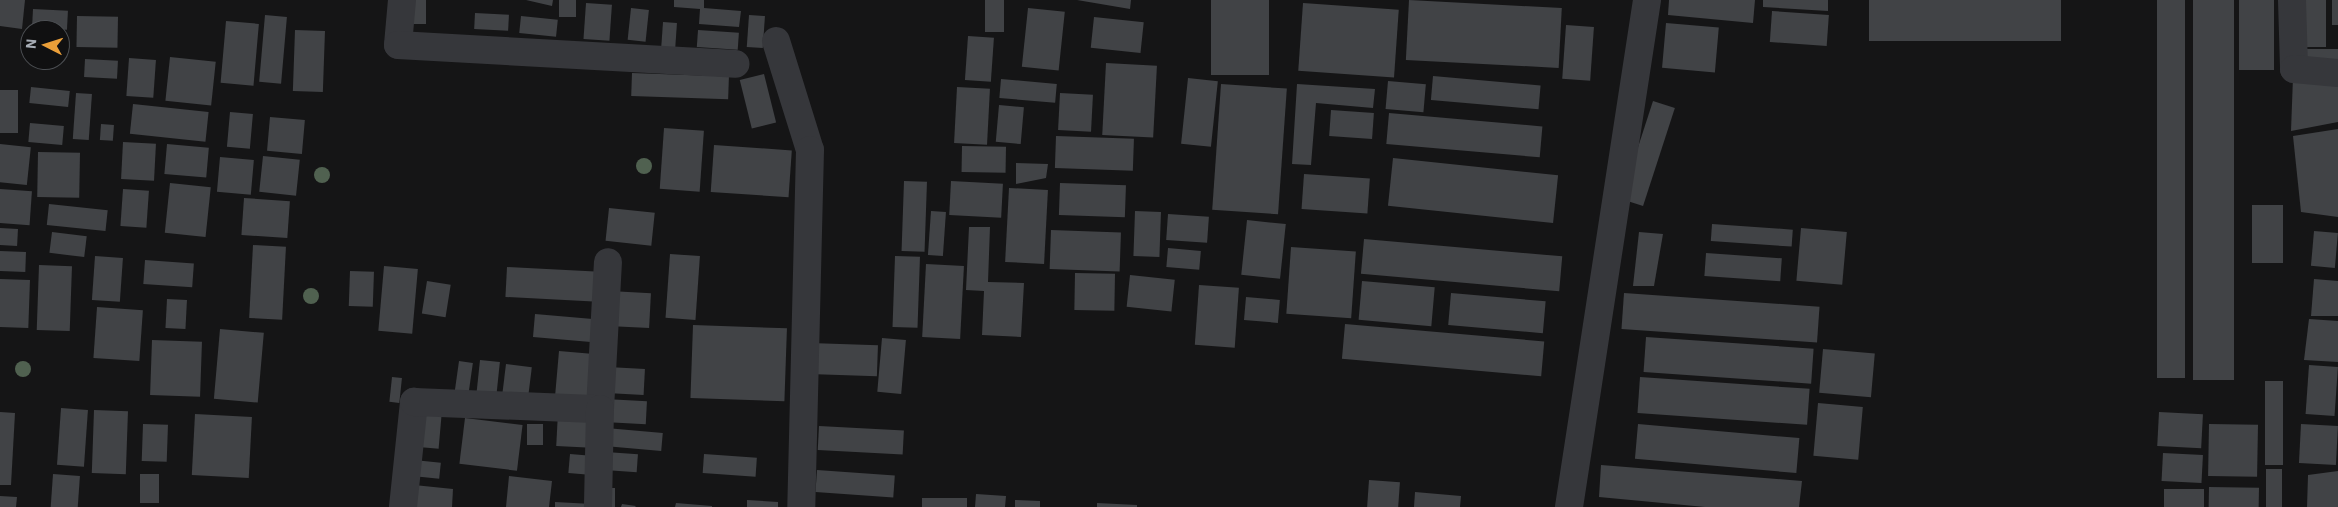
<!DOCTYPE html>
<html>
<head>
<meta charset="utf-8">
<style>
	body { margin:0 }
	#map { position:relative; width:2338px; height:507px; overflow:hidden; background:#151516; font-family:"IBM Plex Sans",sans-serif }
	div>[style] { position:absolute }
	.building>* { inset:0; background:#414346; transform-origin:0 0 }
	.minor>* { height:28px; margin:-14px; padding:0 14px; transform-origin:14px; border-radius:14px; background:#36373b }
	.trees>* { width:16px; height:16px; margin:-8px; border-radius:50%; background:#506150 }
	span { translate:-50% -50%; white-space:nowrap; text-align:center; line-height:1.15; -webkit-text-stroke:4.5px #101011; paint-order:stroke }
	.north { position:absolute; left:20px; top:20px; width:50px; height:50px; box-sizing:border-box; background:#101011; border:1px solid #4c4f53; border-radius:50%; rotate:275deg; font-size:14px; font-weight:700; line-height:20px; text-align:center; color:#a7adb6 }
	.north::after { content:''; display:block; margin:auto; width:18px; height:22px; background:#ea9f39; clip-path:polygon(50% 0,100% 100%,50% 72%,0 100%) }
</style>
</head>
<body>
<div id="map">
	<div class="building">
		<div style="clip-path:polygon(0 0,25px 0,22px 29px,0 26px)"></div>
		<div style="left:408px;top:0;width:18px;height:24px"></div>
		<div style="clip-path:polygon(526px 0,553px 0,552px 6px)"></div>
		<div style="left:559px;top:0;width:17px;height:17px"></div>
		<div style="clip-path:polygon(674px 0,704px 0,704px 8px,741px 11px,739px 27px,699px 24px,700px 9px,674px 7px)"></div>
		<div style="left:985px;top:0;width:19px;height:32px"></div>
		<div style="clip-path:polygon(1077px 0,1131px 0,1130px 9px)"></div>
		<div style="left:1211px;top:0;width:58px;height:75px"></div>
		<div style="left:1409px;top:0;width:153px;height:60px;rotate:3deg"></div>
		<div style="clip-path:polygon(1669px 0,1755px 0,1753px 23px,1668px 15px)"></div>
		<div style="clip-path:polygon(1763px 0,1828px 0,1828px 11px,1763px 7px)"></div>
		<div style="left:1869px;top:0;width:192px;height:41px"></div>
		<div style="left:2157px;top:0;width:28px;height:378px"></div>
		<div style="left:2193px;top:0;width:41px;height:380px"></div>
		<div style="left:2239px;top:0;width:35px;height:70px"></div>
		<div style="left:2294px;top:0;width:32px;height:47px"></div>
		<div style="left:2332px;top:0;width:6px;height:25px"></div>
		<div style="left:586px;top:3px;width:26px;height:36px;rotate:4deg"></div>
		<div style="left:1303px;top:3px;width:96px;height:68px;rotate:4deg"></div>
		<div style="left:631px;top:8px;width:18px;height:32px;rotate:6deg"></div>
		<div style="left:1028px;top:8px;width:37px;height:59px;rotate:6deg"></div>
		<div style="left:33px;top:9px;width:35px;height:19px;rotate:3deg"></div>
		<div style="left:1772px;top:11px;width:57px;height:31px;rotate:4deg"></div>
		<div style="left:475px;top:13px;width:34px;height:16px;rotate:3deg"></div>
		<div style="left:265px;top:15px;width:22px;height:67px;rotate:5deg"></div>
		<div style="left:749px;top:15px;width:16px;height:32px;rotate:4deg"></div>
		<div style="left:77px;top:16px;width:41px;height:31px;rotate:1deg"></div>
		<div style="left:521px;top:16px;width:37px;height:17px;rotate:6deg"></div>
		<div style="left:1094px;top:17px;width:50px;height:31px;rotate:6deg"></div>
		<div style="left:226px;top:21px;width:33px;height:62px;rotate:5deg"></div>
		<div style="left:663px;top:22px;width:14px;height:25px;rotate:4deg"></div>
		<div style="left:1666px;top:23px;width:53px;height:45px;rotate:5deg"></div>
		<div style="left:1566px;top:25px;width:28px;height:54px;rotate:4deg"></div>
		<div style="left:295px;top:30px;width:30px;height:61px;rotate:2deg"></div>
		<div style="left:698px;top:30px;width:41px;height:17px;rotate:4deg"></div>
		<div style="left:968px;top:36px;width:26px;height:44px;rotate:4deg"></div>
		<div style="left:2338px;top:49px;width:17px;height:38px;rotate:90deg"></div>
		<div style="left:170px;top:57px;width:46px;height:44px;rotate:6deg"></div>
		<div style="left:129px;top:58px;width:27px;height:38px;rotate:4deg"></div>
		<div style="left:85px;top:59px;width:33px;height:18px;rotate:3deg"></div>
		<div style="left:1106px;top:63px;width:51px;height:72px;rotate:3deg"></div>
		<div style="left:632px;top:73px;width:97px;height:23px;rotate:2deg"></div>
		<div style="left:764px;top:74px;width:50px;height:25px;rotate:76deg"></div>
		<div style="left:1433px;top:76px;width:108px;height:24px;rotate:5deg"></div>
		<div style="clip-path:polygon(2338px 76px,2338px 122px,2291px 131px,2293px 77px)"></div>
		<div style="left:1188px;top:78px;width:30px;height:66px;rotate:6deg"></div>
		<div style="left:1001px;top:79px;width:56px;height:19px;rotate:5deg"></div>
		<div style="left:1388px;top:81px;width:38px;height:28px;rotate:5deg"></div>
		<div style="left:1221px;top:84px;width:66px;height:126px;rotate:4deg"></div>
		<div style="clip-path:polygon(1297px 84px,1375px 89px,1373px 108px,1316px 103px,1311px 165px,1292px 164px)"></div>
		<div style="left:31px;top:87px;width:39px;height:16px;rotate:6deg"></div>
		<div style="left:957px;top:87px;width:33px;height:56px;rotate:3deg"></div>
		<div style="left:0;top:90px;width:18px;height:43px"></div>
		<div style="left:76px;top:93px;width:16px;height:46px;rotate:4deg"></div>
		<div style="left:1060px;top:93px;width:33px;height:37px;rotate:3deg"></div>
		<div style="left:1653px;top:101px;width:23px;height:103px;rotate:18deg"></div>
		<div style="left:133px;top:104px;width:76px;height:30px;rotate:6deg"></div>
		<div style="left:999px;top:105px;width:25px;height:37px;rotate:5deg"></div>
		<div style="left:1331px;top:110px;width:43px;height:26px;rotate:4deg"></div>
		<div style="left:230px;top:112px;width:23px;height:35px;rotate:5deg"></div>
		<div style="left:1389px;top:113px;width:154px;height:31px;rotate:5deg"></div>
		<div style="left:270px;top:117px;width:35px;height:34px;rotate:5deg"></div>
		<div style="left:30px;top:123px;width:34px;height:19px;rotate:5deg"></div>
		<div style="left:101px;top:124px;width:13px;height:16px;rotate:4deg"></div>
		<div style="left:664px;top:128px;width:40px;height:61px;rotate:4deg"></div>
		<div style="clip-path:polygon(2338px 129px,2338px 217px,2301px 212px,2293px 136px)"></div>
		<div style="left:1056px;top:136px;width:78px;height:32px;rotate:2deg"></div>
		<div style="left:123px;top:142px;width:33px;height:37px;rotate:3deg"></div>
		<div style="left:0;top:144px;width:31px;height:38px;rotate:6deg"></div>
		<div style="left:167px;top:144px;width:42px;height:30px;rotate:5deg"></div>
		<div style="left:714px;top:145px;width:78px;height:47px;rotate:4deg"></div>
		<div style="left:962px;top:146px;width:44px;height:26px;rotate:1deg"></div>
		<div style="left:38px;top:152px;width:42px;height:45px;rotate:1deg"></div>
		<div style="left:263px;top:156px;width:37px;height:36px;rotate:6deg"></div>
		<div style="left:220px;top:157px;width:34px;height:35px;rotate:5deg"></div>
		<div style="left:1393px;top:158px;width:166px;height:48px;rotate:6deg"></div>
		<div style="clip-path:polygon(1016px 163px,1048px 164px,1046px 178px,1016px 184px)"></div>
		<div style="left:1304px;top:174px;width:66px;height:35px;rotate:4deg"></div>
		<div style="left:904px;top:181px;width:23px;height:70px;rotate:2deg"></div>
		<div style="left:951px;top:181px;width:52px;height:34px;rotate:3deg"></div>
		<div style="left:170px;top:183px;width:41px;height:50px;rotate:6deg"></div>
		<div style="left:1060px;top:183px;width:66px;height:32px;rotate:2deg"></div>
		<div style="left:1009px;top:188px;width:39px;height:74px;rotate:3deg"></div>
		<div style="left:0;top:189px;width:32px;height:34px;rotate:4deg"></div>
		<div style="left:123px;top:189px;width:26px;height:37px;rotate:4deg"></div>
		<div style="left:244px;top:198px;width:46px;height:37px;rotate:4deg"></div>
		<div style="left:49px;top:204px;width:59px;height:21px;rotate:6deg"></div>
		<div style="left:2252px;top:205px;width:31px;height:58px"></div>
		<div style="left:609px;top:208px;width:46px;height:33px;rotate:6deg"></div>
		<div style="left:931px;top:211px;width:15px;height:44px;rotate:4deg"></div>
		<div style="left:1135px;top:211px;width:26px;height:45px;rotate:2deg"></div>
		<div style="left:1168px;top:214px;width:41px;height:26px;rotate:4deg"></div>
		<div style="left:1247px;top:220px;width:39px;height:55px;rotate:6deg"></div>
		<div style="left:1712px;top:224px;width:81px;height:17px;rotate:4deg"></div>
		<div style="clip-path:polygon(969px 227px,990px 227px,988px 282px,1024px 283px,1021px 337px,982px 335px,984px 291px,966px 290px)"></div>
		<div style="left:0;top:228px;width:18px;height:17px;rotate:3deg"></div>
		<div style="left:1801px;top:228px;width:46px;height:53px;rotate:5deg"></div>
		<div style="left:1051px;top:230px;width:70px;height:39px;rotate:2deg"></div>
		<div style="left:2314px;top:231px;width:24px;height:35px;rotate:5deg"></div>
		<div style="left:52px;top:232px;width:35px;height:21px;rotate:7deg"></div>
		<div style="clip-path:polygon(1639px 232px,1663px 234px,1654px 286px,1633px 286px)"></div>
		<div style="left:1364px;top:239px;width:199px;height:35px;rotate:5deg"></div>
		<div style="left:253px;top:245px;width:33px;height:73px;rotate:3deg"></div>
		<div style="left:1291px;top:247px;width:65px;height:67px;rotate:4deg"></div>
		<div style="left:1168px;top:248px;width:33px;height:19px;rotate:5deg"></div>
		<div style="left:0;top:251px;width:26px;height:20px;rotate:2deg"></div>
		<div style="left:1706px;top:253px;width:76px;height:23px;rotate:4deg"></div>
		<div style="left:670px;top:254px;width:30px;height:64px;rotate:4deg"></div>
		<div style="left:95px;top:256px;width:28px;height:44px;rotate:4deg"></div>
		<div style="left:895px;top:256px;width:25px;height:71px;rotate:2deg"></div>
		<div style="left:145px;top:260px;width:49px;height:24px;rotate:4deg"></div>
		<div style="left:926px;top:264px;width:38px;height:73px;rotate:3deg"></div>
		<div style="left:39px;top:265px;width:33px;height:65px;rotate:2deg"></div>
		<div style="left:384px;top:266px;width:34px;height:65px;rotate:5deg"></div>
		<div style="left:507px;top:267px;width:88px;height:30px;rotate:3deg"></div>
		<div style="left:350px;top:271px;width:24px;height:35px;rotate:2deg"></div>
		<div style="left:1075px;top:273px;width:40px;height:37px;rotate:1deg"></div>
		<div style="left:1130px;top:275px;width:45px;height:32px;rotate:6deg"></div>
		<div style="left:0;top:279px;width:30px;height:48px;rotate:2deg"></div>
		<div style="clip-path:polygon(2314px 279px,2338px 281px,2338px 316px,2311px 316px)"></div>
		<div style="left:427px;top:281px;width:24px;height:33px;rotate:9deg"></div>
		<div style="left:1362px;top:281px;width:73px;height:39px;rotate:5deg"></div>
		<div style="left:1199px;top:285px;width:40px;height:60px;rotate:4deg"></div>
		<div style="left:610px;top:291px;width:41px;height:35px;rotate:3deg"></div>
		<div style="left:1451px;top:293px;width:95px;height:32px;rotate:5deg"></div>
		<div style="left:1624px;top:293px;width:196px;height:36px;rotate:4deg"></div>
		<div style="left:1246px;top:297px;width:34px;height:23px;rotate:5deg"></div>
		<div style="left:167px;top:299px;width:20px;height:29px;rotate:3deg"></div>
		<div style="left:97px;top:307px;width:46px;height:51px;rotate:4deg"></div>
		<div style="left:535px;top:314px;width:58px;height:23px;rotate:5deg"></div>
		<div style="clip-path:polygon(2309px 319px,2338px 321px,2338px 362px,2304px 360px)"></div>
		<div style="left:1345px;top:324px;width:200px;height:35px;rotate:5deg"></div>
		<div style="left:693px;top:325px;width:94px;height:73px;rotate:2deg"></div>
		<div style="left:220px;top:329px;width:44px;height:70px;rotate:5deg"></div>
		<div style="left:1646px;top:337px;width:168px;height:35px;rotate:4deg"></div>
		<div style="left:882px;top:338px;width:24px;height:54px;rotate:5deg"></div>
		<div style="left:152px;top:340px;width:50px;height:55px;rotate:2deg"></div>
		<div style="left:810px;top:343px;width:68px;height:31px;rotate:2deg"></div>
		<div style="left:1823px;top:349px;width:52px;height:44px;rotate:5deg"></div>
		<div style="left:559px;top:351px;width:32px;height:50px;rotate:5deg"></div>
		<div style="left:480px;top:360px;width:20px;height:38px;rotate:6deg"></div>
		<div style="left:459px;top:361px;width:14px;height:36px;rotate:8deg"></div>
		<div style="left:506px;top:364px;width:26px;height:35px;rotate:7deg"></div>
		<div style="left:2309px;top:365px;width:29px;height:49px;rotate:4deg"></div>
		<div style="left:608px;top:367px;width:37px;height:26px;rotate:3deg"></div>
		<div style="left:392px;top:377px;width:10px;height:25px;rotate:6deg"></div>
		<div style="left:1640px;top:377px;width:170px;height:36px;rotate:4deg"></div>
		<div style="left:2265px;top:381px;width:18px;height:84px"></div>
		<div style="left:605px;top:399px;width:42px;height:23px;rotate:3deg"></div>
		<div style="left:1818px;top:403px;width:45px;height:53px;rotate:5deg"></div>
		<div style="left:61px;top:408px;width:27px;height:57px;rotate:4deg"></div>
		<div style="left:419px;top:409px;width:23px;height:38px;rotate:5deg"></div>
		<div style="left:94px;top:410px;width:34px;height:63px;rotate:2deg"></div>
		<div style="clip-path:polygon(0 412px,15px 413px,11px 485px,0 485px)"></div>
		<div style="left:558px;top:412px;width:35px;height:34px;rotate:3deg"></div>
		<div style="left:2159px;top:412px;width:44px;height:34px;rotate:3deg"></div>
		<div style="left:195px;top:414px;width:57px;height:61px;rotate:3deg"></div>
		<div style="left:465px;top:418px;width:58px;height:46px;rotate:7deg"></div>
		<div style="left:143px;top:424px;width:25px;height:37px;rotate:2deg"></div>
		<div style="left:527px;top:424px;width:16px;height:21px"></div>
		<div style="left:1638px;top:424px;width:162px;height:35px;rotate:5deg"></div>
		<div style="left:2209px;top:424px;width:49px;height:52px;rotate:1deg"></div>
		<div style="left:2301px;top:424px;width:37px;height:39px;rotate:3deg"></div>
		<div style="left:819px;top:426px;width:85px;height:24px;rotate:3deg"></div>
		<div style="left:606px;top:428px;width:57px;height:18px;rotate:5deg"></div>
		<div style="left:606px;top:452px;width:32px;height:18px;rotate:4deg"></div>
		<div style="left:2163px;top:453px;width:40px;height:28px;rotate:3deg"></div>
		<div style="left:570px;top:454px;width:21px;height:19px;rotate:5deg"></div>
		<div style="left:704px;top:454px;width:53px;height:19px;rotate:4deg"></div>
		<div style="left:414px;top:460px;width:27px;height:16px;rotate:6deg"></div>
		<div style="clip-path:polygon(1601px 465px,1802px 481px,1799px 507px,1705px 507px,1599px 497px)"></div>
		<div style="left:2266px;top:469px;width:16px;height:38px"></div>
		<div style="left:817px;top:470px;width:78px;height:22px;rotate:4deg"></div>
		<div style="clip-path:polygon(2338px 471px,2338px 507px,2307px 507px,2308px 475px)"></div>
		<div style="left:53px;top:474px;width:27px;height:33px;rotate:4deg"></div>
		<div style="left:140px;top:474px;width:19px;height:29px"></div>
		<div style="clip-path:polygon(509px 476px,552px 481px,549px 507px,506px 507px)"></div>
		<div style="left:1369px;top:480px;width:31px;height:27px;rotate:4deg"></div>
		<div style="clip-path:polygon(414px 485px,453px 489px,452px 507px,412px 507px)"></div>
		<div style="left:2209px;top:487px;width:50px;height:20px;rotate:1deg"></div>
		<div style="left:605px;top:488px;width:10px;height:19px"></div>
		<div style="left:2164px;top:489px;width:40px;height:18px"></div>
		<div style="clip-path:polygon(1415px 492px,1461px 496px,1460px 507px,1414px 507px)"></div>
		<div style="clip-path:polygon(976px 494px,1006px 496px,1005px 507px,975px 507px)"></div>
		<div style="clip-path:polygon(0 496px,17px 497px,16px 507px,0 507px)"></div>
		<div style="left:922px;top:498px;width:45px;height:9px"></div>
		<div style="clip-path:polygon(747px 500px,778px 502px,778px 507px,747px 507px)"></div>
		<div style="clip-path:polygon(1015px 500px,1040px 501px,1040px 507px,1015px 507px)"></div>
		<div style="clip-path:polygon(555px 502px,592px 504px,592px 507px,555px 507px)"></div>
		<div style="clip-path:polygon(676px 503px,712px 506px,712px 507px,675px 507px)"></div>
		<div style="clip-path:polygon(1097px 503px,1137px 505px,1137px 507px,1097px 507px)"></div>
		<div style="clip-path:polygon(622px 504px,636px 506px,635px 507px,621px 507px)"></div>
	</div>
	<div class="minor">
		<div style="left:402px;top:0;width:45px;rotate:95.1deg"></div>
		<div style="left:398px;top:45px;width:338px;rotate:3.2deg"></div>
		<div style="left:2292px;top:0;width:69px;rotate:88.3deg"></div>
		<div style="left:2294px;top:69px;width:44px;rotate:5.2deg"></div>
		<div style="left:776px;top:41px;width:114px;rotate:72.7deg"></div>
		<div style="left:810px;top:150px;width:357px;rotate:91.4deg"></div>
		<div style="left:600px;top:409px;width:147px;rotate:-86.9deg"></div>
		<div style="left:403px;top:507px;width:106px;rotate:-84deg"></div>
		<div style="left:414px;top:402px;width:186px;rotate:2.2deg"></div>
		<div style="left:600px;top:409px;width:98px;rotate:91.2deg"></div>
		<div style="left:1569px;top:507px;width:513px;rotate:-81.25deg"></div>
	</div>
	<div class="trees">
		<div style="left:644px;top:166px"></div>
		<div style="left:322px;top:175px"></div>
		<div style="left:311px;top:296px"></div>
		<div style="left:23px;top:369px"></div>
	</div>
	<div class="north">N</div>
</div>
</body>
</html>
